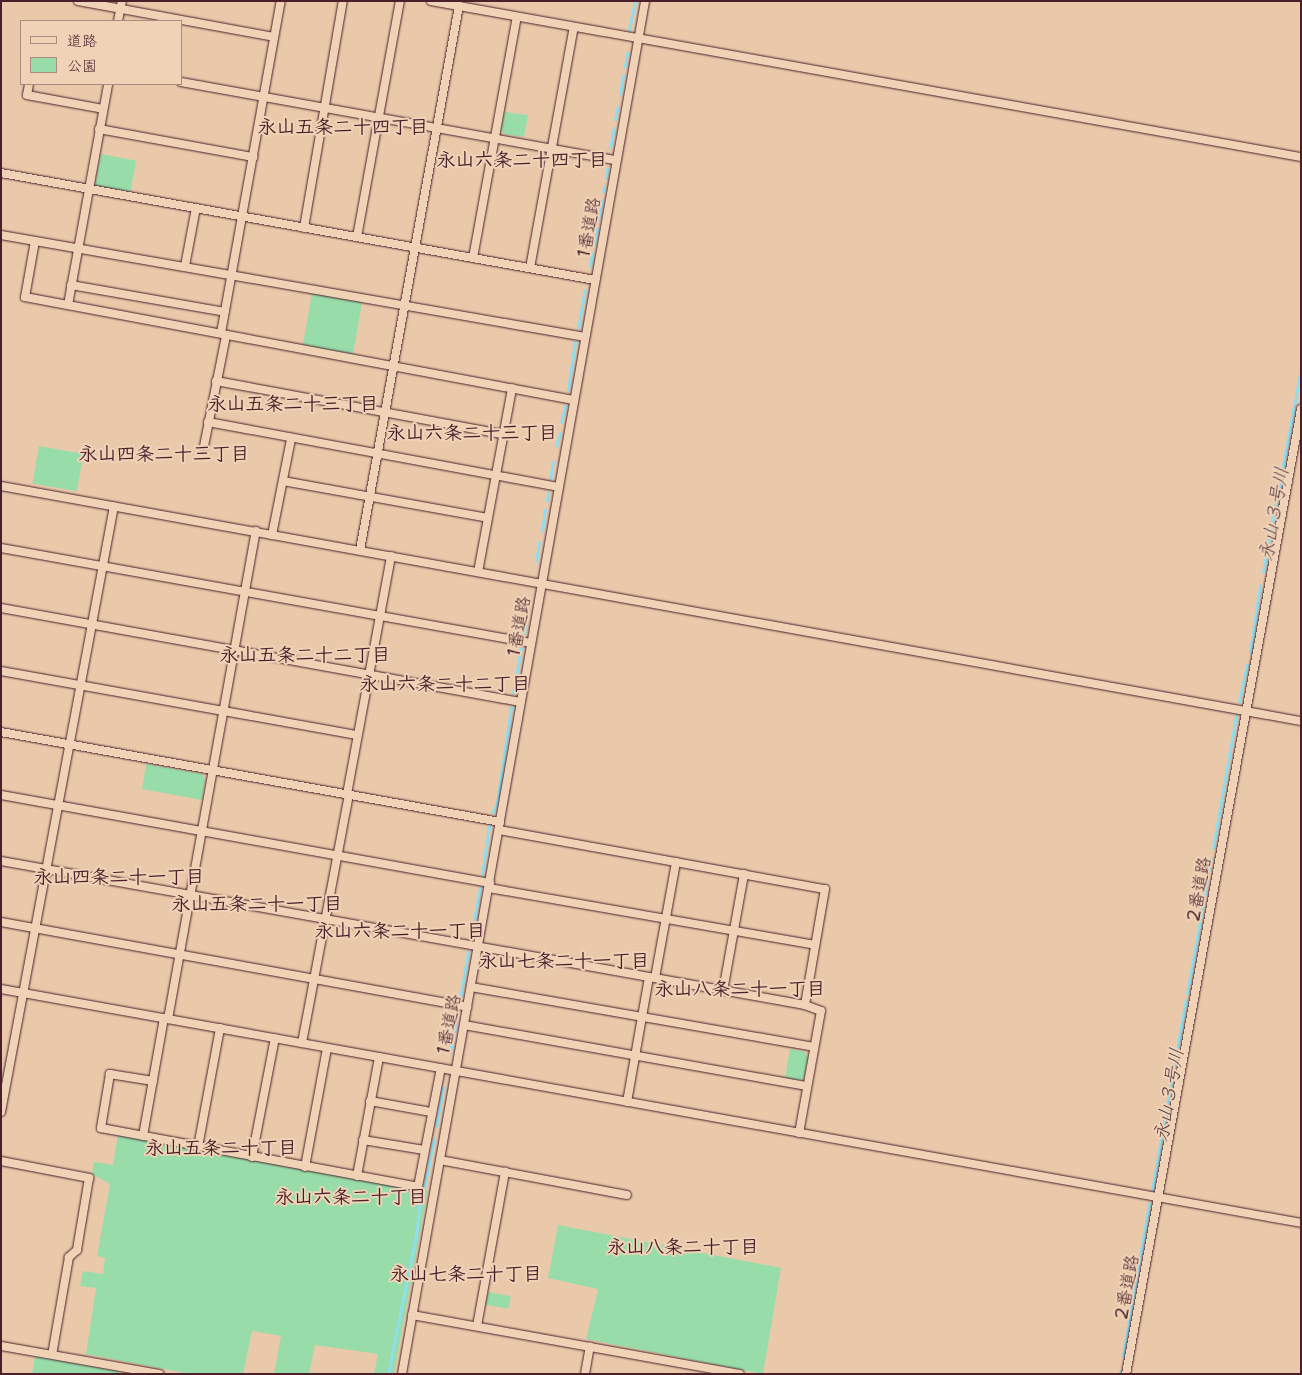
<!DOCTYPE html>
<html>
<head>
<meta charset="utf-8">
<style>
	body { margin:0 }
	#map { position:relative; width:1302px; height:1375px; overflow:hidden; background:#eac9aa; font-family:"Shantell Sans","Klee One",sans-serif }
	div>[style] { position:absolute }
	.green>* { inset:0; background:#98dda9; transform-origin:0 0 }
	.stream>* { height:2.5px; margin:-1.25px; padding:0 1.25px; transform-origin:1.25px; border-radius:1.25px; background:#8fdded }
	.roads { filter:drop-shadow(0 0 1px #4a1f2b) drop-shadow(0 0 1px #4a1f2b) }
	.minor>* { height:8px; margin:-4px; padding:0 4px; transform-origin:4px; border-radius:4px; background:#f0d3b7 }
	span { translate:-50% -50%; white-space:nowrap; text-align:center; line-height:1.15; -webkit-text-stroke:4px #f0d3b7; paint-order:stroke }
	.street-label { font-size:18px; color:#4a1f2b }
	.neighbourhood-label { font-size:19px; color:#4a1f2b; font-weight:700 }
	.water-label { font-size:19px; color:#543c48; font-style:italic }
	.frame { position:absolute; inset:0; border:2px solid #4a1f2b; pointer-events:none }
	.legend { position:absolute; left:20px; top:20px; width:162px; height:65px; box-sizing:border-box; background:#f0d3b7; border:1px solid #ae8b7f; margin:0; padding:6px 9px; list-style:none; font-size:15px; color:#4a1f2b }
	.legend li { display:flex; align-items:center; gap:10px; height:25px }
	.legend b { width:25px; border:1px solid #ae8b7f }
</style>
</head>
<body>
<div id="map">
	<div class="green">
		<div style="clip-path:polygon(505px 112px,528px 115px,524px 137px,504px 134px,501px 130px)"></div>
		<div style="left:101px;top:154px;width:36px;height:32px;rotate:11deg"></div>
		<div style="left:312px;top:293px;width:51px;height:53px;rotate:10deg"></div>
		<div style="left:39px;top:446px;width:45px;height:38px;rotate:10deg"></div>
		<div style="clip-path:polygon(146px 764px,202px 774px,205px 780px,202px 800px,142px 789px)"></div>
		<div style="clip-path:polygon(790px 1049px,805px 1052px,808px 1058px,804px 1078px,799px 1081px,785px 1079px)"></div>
		<div style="clip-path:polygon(118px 1134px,428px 1190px,394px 1374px,374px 1374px,378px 1354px,315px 1345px,309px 1374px,274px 1374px,281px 1336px,252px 1331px,243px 1374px,190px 1374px,86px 1354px,96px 1288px,80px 1286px,83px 1271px,103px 1274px,105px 1258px,97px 1256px,110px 1184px,92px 1174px,94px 1162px,113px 1165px)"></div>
		<div style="clip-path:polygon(558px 1225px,781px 1268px,763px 1374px,586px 1339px,598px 1289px,548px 1278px)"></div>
		<div style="left:488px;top:1292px;width:23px;height:13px;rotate:10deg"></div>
		<div style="clip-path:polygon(35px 1356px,119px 1371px,119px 1374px,32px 1374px)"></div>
	</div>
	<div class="stream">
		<div style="left:629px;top:30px;width:30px;rotate:-78deg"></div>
		<div style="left:625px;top:67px;width:14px;rotate:-82deg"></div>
		<div style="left:620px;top:95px;width:19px;rotate:-81deg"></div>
		<div style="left:615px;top:119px;width:12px;rotate:-76deg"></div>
		<div style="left:610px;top:148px;width:20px;rotate:-79deg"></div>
		<div style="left:606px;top:178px;width:9px;rotate:-84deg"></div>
		<div style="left:603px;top:192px;width:5px;rotate:-79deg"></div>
		<div style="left:598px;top:221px;width:21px;rotate:-79deg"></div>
		<div style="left:594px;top:245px;width:16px;rotate:-79deg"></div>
		<div style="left:590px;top:267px;width:14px;rotate:-82deg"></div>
		<div style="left:578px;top:329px;width:39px;rotate:-80deg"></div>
		<div style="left:568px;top:391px;width:49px;rotate:-81.9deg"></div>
		<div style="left:561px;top:422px;width:16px;rotate:-75deg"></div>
		<div style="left:556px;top:446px;width:13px;rotate:-72deg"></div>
		<div style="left:550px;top:480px;width:18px;rotate:-81deg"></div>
		<div style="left:547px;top:501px;width:8px;rotate:-83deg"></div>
		<div style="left:542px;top:531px;width:21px;rotate:-82deg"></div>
		<div style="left:536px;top:562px;width:19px;rotate:-81deg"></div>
		<div style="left:1263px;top:572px;width:208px;rotate:-79.4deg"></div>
		<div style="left:524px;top:635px;width:23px;rotate:-83deg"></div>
		<div style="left:1250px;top:653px;width:68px;rotate:-81.5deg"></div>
		<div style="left:513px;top:693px;width:45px;rotate:-79.7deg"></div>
		<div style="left:1239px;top:702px;width:38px;rotate:-78deg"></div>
		<div style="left:492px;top:813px;width:11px;rotate:-63deg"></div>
		<div style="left:497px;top:803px;width:96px;rotate:-81.6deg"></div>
		<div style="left:1213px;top:848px;width:134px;rotate:-80.1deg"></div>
		<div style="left:1209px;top:870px;width:11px;rotate:-80deg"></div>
		<div style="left:482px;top:875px;width:49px;rotate:-81.7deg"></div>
		<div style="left:471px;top:936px;width:49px;rotate:-79.4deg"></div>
		<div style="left:1187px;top:994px;width:114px;rotate:-79.9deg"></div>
		<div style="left:460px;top:999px;width:48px;rotate:-80.3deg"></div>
		<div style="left:450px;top:1052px;width:41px;rotate:-78.7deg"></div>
		<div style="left:436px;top:1127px;width:40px;rotate:-80deg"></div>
		<div style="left:424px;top:1189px;width:51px;rotate:-78.7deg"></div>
		<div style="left:1152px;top:1190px;width:193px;rotate:-79.9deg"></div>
		<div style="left:1123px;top:1356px;width:154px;rotate:-80.3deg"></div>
		<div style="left:388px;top:1374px;width:147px;rotate:-78.6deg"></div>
		<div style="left:417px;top:1230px;width:36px;rotate:-85deg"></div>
		<div style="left:1120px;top:1374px;width:2px;rotate:-90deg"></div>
	</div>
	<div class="roads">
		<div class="minor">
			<div style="left:78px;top:1px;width:199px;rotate:10.4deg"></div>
			<div style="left:431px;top:1px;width:884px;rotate:10.17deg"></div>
			<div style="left:118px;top:21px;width:20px;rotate:-79deg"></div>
			<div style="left:181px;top:82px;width:442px;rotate:10.2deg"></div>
			<div style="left:29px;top:84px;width:11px;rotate:100deg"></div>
			<div style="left:27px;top:95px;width:77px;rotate:10.4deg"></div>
			<div style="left:99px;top:129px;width:157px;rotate:10.3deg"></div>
			<div style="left:1px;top:173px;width:604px;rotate:10.21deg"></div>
			<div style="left:304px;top:228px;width:230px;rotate:-80.3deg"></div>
			<div style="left:1px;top:235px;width:593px;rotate:9.91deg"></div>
			<div style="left:357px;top:237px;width:240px;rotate:-79.7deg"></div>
			<div style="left:35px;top:241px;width:57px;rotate:100.1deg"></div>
			<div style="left:25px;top:297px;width:558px;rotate:10.64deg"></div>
			<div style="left:473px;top:258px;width:245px;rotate:-79.7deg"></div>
			<div style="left:185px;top:266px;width:59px;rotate:-79.3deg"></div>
			<div style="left:530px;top:268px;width:245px;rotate:-79.7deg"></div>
			<div style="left:71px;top:285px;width:156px;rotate:9.9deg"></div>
			<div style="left:68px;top:305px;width:225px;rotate:-79.7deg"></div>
			<div style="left:221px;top:333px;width:337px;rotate:-79.8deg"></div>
			<div style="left:216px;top:381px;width:292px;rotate:10.5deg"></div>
			<div style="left:208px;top:422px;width:356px;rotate:10.5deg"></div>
			<div style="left:204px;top:446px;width:112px;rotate:-78.7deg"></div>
			<div style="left:283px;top:481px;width:208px;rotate:10.2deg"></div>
			<div style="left:1px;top:486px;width:1321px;rotate:10.25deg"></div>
			<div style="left:272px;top:535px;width:98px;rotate:-78.8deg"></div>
			<div style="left:1px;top:548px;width:538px;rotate:10.16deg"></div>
			<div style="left:360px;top:550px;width:553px;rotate:-79.69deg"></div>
			<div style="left:478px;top:572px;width:187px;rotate:-79.5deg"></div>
			<div style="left:1px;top:608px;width:528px;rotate:10.25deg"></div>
			<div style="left:1px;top:671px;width:362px;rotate:10.2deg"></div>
			<div style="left:1px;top:732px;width:507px;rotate:10.22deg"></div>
			<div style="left:347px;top:794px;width:242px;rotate:-79.5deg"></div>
			<div style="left:1px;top:795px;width:497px;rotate:10.2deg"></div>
			<div style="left:499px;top:830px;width:331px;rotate:10.3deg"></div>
			<div style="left:825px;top:889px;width:118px;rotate:99.8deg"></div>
			<div style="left:1px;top:861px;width:817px;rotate:10.15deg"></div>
			<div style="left:805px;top:1005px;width:17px;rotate:21deg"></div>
			<div style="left:821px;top:1011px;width:124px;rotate:100.2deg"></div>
			<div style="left:489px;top:888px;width:331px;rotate:9.9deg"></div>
			<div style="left:1px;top:922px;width:474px;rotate:10.3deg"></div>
			<div style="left:655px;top:978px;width:118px;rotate:-79.7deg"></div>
			<div style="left:471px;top:987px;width:348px;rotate:9.9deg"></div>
			<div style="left:1px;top:989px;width:1321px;rotate:10.2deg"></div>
			<div style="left:723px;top:991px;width:119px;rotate:-79.8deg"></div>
			<div style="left:168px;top:1019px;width:496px;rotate:-79.8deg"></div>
			<div style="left:464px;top:1025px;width:347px;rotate:10.1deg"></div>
			<div style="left:302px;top:1043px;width:253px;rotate:-79.3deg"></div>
			<div style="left:153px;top:1081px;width:44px;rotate:-170.8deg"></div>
			<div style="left:110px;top:1074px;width:55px;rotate:99.5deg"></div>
			<div style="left:101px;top:1128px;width:322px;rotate:10.5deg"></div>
			<div style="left:418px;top:1187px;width:121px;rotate:-79.1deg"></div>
			<div style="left:370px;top:1101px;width:62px;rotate:10.2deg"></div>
			<div style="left:627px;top:1102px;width:127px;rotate:-80deg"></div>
			<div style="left:1px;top:1112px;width:616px;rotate:-79.44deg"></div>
			<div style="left:143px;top:1136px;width:120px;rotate:-79.9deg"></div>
			<div style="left:363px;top:1140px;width:62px;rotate:9.3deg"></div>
			<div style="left:198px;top:1147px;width:121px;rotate:-79.5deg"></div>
			<div style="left:252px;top:1157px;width:121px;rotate:-79.1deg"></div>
			<div style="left:440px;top:1160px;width:190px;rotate:10.6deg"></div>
			<div style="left:1px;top:1161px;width:90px;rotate:10.9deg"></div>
			<div style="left:89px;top:1178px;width:73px;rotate:99.5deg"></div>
			<div style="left:77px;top:1250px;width:11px;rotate:139deg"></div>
			<div style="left:69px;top:1257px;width:99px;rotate:99.8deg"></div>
			<div style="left:305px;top:1167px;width:121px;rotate:-79.5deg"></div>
			<div style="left:357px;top:1176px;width:121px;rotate:-79.5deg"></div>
			<div style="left:412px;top:1315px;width:333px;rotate:10.2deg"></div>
			<div style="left:477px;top:1326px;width:157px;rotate:-79.7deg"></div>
			<div style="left:1px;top:1346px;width:161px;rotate:10deg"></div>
			<div style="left:402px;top:1374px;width:1394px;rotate:-79.96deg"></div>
			<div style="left:585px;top:1374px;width:28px;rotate:-80deg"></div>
			<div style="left:1126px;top:1374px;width:981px;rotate:-79.72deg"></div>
		</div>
	</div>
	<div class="street-label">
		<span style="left:589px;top:227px;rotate:-80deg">1番道路</span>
		<span style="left:519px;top:626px;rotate:-80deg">1番道路</span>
		<span style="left:1199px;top:889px;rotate:-80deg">2番道路</span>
		<span style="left:449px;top:1024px;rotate:-79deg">1番道路</span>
		<span style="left:1127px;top:1287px;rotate:-80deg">2番道路</span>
	</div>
	<div class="neighbourhood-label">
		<span style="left:343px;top:127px">永山五条二十四丁目</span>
		<span style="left:522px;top:160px">永山六条二十四丁目</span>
		<span style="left:293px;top:404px">永山五条二十三丁目</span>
		<span style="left:472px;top:433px">永山六条二十三丁目</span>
		<span style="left:164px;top:454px">永山四条二十三丁目</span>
		<span style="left:305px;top:655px">永山五条二十二丁目</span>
		<span style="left:445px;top:684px">永山六条二十二丁目</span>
		<span style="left:119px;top:877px">永山四条二十一丁目</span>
		<span style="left:257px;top:904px">永山五条二十一丁目</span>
		<span style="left:400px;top:931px">永山六条二十一丁目</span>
		<span style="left:564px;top:961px">永山七条二十一丁目</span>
		<span style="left:740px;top:989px">永山八条二十一丁目</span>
		<span style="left:221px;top:1148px">永山五条二十丁目</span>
		<span style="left:351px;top:1197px">永山六条二十丁目</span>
		<span style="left:683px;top:1247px">永山八条二十丁目</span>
		<span style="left:466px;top:1274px">永山七条二十丁目</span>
	</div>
	<div class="water-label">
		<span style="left:1274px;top:514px;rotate:-80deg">永山３号川</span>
		<span style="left:1169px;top:1095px;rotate:-80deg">永山３号川</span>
	</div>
	<div class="frame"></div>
	<ul class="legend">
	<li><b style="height:6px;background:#f0d3b7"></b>道路</li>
	<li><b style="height:14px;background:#98dda9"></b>公園</li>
	</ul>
</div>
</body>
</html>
